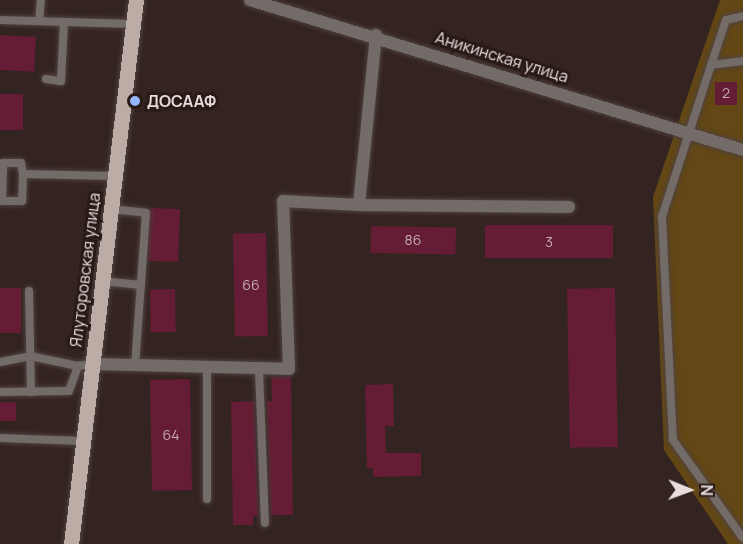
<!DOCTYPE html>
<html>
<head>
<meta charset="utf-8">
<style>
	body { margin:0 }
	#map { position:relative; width:743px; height:544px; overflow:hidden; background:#332421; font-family:Manrope,sans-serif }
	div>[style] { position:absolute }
	.green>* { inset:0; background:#634714 }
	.building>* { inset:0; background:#641d34; transform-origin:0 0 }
	.roads { filter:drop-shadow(0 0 2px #50423f) drop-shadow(0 0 2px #50423f) }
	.lane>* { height:8px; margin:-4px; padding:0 4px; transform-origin:4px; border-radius:4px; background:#726b67 }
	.street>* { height:12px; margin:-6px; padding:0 6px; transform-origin:6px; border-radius:6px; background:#726b67 }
	.primary>* { height:15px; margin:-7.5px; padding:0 7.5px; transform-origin:7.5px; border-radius:7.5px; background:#bbada5 }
	.dots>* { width:16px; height:16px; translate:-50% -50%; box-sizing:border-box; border:3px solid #291a18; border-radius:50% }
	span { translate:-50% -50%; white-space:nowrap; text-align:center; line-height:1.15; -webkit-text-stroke:6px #291a18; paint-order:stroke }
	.number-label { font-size:14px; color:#c7adb1 }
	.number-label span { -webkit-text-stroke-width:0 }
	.street-label { font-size:16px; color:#e8dddb }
	.poi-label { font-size:16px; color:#e8dddb; font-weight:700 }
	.left { translate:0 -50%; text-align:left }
	.north { position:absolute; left:659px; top:460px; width:60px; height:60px; -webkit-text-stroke:4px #291a18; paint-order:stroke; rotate:91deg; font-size:16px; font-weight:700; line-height:24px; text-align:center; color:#e8dddb }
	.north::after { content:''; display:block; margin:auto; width:21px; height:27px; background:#e8dddb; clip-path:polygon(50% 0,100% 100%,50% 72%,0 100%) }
</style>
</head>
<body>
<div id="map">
	<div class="green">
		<div style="clip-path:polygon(720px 0,743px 0,743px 544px,728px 544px,664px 450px,653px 197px)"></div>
	</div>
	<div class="building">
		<div style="left:0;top:35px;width:36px;height:35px;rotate:3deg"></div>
		<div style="left:715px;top:82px;width:22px;height:23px"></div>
		<div style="left:0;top:94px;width:23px;height:36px"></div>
		<div style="left:150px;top:208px;width:30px;height:53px;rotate:2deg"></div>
		<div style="left:613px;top:225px;width:33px;height:128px;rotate:90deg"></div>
		<div style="left:371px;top:226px;width:85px;height:27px;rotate:1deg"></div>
		<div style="left:266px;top:233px;width:103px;height:33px;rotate:89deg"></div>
		<div style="left:0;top:288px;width:21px;height:45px"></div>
		<div style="left:615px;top:288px;width:159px;height:48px;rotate:89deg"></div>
		<div style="left:175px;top:289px;width:43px;height:25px;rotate:89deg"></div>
		<div style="clip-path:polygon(271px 377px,291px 377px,293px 515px,271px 515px,267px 401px,272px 401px)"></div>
		<div style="left:190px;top:379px;width:111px;height:40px;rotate:89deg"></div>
		<div style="clip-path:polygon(393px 384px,394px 426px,385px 426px,386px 453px,421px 453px,421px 476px,373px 477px,373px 468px,367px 468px,365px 385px)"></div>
		<div style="clip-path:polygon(254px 401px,258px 516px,253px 516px,253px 525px,233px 525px,231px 402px)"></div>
		<div style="left:0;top:402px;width:16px;height:19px"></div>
	</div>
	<div class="roads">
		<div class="lane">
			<div style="left:0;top:20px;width:133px;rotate:1.7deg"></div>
			<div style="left:39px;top:21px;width:21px;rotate:-85deg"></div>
			<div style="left:743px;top:61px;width:32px;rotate:173deg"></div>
			<div style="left:711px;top:65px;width:160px;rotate:107.9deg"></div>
			<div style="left:662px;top:217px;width:223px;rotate:87.2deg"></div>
			<div style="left:673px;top:440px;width:120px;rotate:54.5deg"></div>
			<div style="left:711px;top:65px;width:47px;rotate:-71.6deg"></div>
			<div style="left:726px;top:20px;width:17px;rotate:-13deg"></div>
			<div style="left:46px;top:79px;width:15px;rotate:8deg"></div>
			<div style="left:61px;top:81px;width:59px;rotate:-87.1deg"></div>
			<div style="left:23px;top:174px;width:27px;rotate:92deg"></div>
			<div style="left:22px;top:201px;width:20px;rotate:180deg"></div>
			<div style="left:2px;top:201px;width:38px;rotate:-88deg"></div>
			<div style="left:3px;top:163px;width:18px"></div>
			<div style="left:21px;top:163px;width:11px;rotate:80deg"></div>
			<div style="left:23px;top:174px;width:91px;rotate:1.3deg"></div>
			<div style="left:110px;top:209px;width:36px;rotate:6deg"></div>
			<div style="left:146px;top:213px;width:152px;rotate:94.1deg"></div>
			<div style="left:101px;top:281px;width:40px;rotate:5.7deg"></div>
			<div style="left:29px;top:291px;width:101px;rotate:88.9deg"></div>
			<div style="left:0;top:362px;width:31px;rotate:-11deg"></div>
			<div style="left:30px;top:356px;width:49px;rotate:11.8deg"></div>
			<div style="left:207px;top:367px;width:132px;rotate:90deg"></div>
			<div style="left:259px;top:369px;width:154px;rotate:87.8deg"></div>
			<div style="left:0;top:392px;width:69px;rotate:-0.8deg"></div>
			<div style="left:69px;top:391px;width:27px;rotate:-70deg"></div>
			<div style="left:78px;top:366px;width:13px;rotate:-9deg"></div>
			<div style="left:0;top:438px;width:82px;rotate:2.1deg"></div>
		</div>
		<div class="street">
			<div style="left:250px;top:0;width:515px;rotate:16.92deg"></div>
			<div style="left:359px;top:205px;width:210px;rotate:0.5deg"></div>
			<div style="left:91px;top:364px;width:198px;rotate:1.4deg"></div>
			<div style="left:289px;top:369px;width:168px;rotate:-92deg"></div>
			<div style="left:283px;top:201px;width:76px;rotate:3deg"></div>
			<div style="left:359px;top:205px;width:171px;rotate:-84.3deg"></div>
		</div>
		<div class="primary">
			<div style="left:71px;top:544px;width:548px;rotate:-83.19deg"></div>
		</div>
	</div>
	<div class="dots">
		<div style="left:135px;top:101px;background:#97b6fd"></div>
	</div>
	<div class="number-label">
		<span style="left:726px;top:93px">2</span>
		<span style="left:413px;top:240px">86</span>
		<span style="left:549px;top:242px">3</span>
		<span style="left:251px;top:285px">66</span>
		<span style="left:171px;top:435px">64</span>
	</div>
	<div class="street-label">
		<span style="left:502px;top:57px;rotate:17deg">Аникинская улица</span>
		<span style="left:85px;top:270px;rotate:-83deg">Ялуторовская улица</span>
	</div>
	<div class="poi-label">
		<span class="left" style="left:147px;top:101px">ДОСААФ</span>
	</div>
	<div class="north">N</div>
</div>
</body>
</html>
